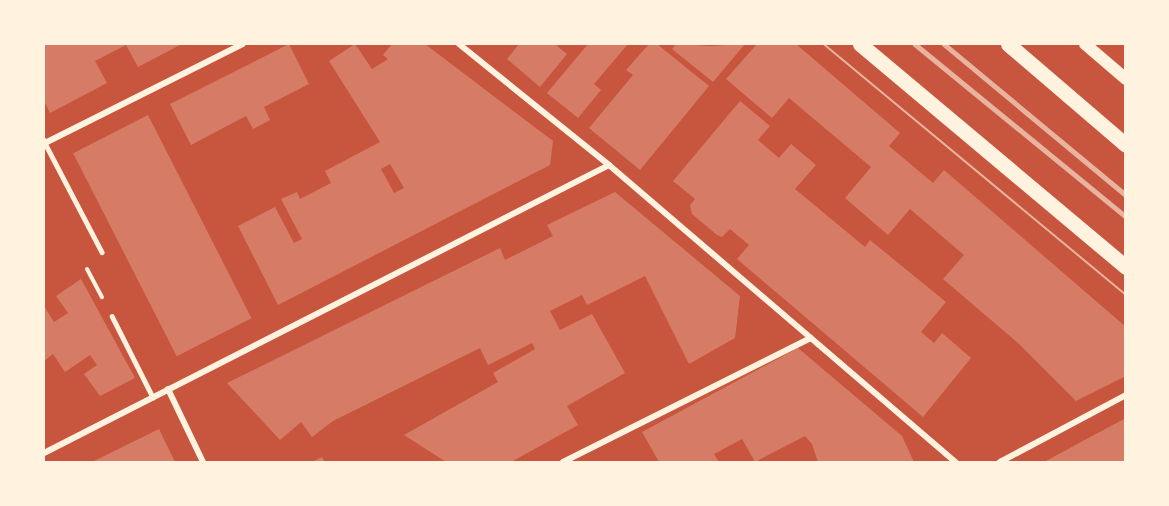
<!DOCTYPE html>
<html>
<head>
<meta charset="utf-8">
<style>
	body { margin:0 }
	#map { position:relative; width:1169px; height:506px; overflow:hidden; background:#c8553d; font-family:"PT Sans",sans-serif }
	div>[style] { position:absolute }
	.building>* { inset:0; background:#d67c66; transform-origin:0 0 }
	.path>* { height:4px; margin:-2px; padding:0 2px; transform-origin:2px; border-radius:2px; background:#fff3e0 }
	.service>* { height:4.5px; margin:-2.25px; padding:0 2.25px; transform-origin:2.25px; border-radius:2.25px; background:#fff3e0 }
	.minor>* { height:6px; margin:-3px; padding:0 3px; transform-origin:3px; border-radius:3px; background:#fff3e0 }
	.secondary>* { height:12px; margin:-6px; padding:0 6px; transform-origin:6px; border-radius:6px; background:#fff3e0 }
	.primary>* { height:15px; margin:-7.5px; padding:0 7.5px; transform-origin:7.5px; border-radius:7.5px; background:#fff3e0 }
	.tram>* { height:1.5px; margin:-0.75px; padding:0 0.75px; transform-origin:0.75px; border-radius:0.75px; background:#e9b49f }
	.rail>* { height:4.5px; margin:-2.25px; padding:0 2.25px; transform-origin:2.25px; border-radius:2.25px; background:#e9b49f }
	span { translate:-50% -50%; white-space:nowrap; text-align:center; line-height:1.15; -webkit-text-stroke:4.5px #fff3e0; paint-order:stroke }
	.frame { position:absolute; inset:0; border:45px solid #fff3e0; pointer-events:none }
</style>
</head>
<body>
<div id="map">
	<div class="building">
		<div style="clip-path:polygon(44px 44px,182px 44px,138px 67px,126px 45px,95px 61px,107px 83px,50px 113px,44px 101px)"></div>
		<div style="clip-path:polygon(289px 44px,309px 84px,264px 107px,270px 120px,253px 129px,246px 116px,191px 145px,170px 104px)"></div>
		<div style="clip-path:polygon(evenodd,355px 44px,372px 69px,388px 59px,383px 55px,392px 44px,425px 44px,553px 141px,550px 165px,278px 305px,238px 226px,275px 207px,294px 243px,302px 239px,281px 199px,297px 192px,300px 199px,331px 183px,325px 171px,380px 142px,329px 61px,355px 44px,390px 164px,404px 188px,394px 193px,381px 169px,390px 164px)"></div>
		<div style="clip-path:polygon(519px 44px,559px 44px,557px 46px,567px 54px,540px 87px,507px 59px)"></div>
		<div style="clip-path:polygon(588px 44px,628px 44px,594px 84px,601px 90px,578px 118px,547px 93px)"></div>
		<div style="clip-path:polygon(649px 44px,657px 44px,709px 86px,640px 170px,589px 128px,633px 75px,626px 70px)"></div>
		<div style="clip-path:polygon(676px 44px,710px 46px,745px 44px,713px 82px,672px 49px)"></div>
		<div style="clip-path:polygon(757px 44px,796px 44px,900px 133px,889px 146px,933px 183px,944px 170px,1126px 327px,1126px 376px,1076px 401px,1018px 343px,943px 279px,964px 255px,910px 209px,888px 235px,845px 198px,871px 167px,789px 98px,772px 118px,726px 79px)"></div>
		<div style="clip-path:polygon(740px 101px,770px 126px,758px 140px,779px 158px,791px 144px,816px 165px,795px 189px,865px 247px,870px 240px,946px 302px,921px 332px,934px 343px,942px 333px,971px 358px,923px 417px,737px 259px,749px 245px,730px 229px,722px 237px,717px 235px,692px 214px,690px 205px,695px 199px,673px 181px)"></div>
		<div style="left:148px;top:115px;width:228px;height:84px;rotate:63deg"></div>
		<div style="clip-path:polygon(615px 192px,740px 296px,735px 338px,689px 364px,645px 276px,587px 305px,582px 295px,550px 311px,560px 330px,592px 314px,625px 373px,567px 406px,578px 425px,511px 462px,446px 462px,404px 435px,498px 382px,493px 373px,535px 349px,532px 343px,488px 365px,480px 348px,333px 421px,312px 437px,301px 422px,280px 440px,227px 383px,500px 248px,505px 260px,553px 236px,547px 225px)"></div>
		<div style="clip-path:polygon(81px 279px,135px 378px,100px 396px,84px 374px,97px 365px,90px 355px,65px 372px,53px 354px,44px 361px,44px 306px,54px 322px,68px 313px,56px 296px)"></div>
		<div style="clip-path:polygon(798px 348px,902px 436px,914px 462px,818px 462px,812px 444px,805px 436px,755px 462px,742px 439px,714px 454px,719px 462px,659px 462px,642px 432px)"></div>
		<div style="clip-path:polygon(1126px 418px,1126px 462px,1044px 462px,1094px 435px)"></div>
		<div style="clip-path:polygon(159px 429px,175px 462px,92px 462px)"></div>
		<div style="clip-path:polygon(322px 457px,325px 462px,312px 462px)"></div>
	</div>
	<div class="path">
		<div style="left:87px;top:269px;width:32px;rotate:62deg"></div>
	</div>
	<div class="service">
		<div style="left:45px;top:143px;width:123px;rotate:62.4deg"></div>
		<div style="left:112px;top:316px;width:91px;rotate:63.2deg"></div>
	</div>
	<div class="minor">
		<div style="left:459px;top:44px;width:193px;rotate:38.9deg"></div>
		<div style="left:609px;top:165px;width:457px;rotate:40.6deg"></div>
		<div style="left:44px;top:141px;width:2px;rotate:63deg"></div>
		<div style="left:45px;top:143px;width:221px;rotate:-26.6deg"></div>
		<div style="left:168px;top:389px;width:81px;rotate:64.4deg"></div>
		<div style="left:44px;top:453px;width:634px;rotate:-27.01deg"></div>
		<div style="left:563px;top:462px;width:277px;rotate:-26.6deg"></div>
		<div style="left:1000px;top:462px;width:143px;rotate:-28deg"></div>
	</div>
	<div class="secondary">
		<div style="left:1085px;top:44px;width:54px;rotate:40.5deg"></div>
	</div>
	<div class="primary">
		<div style="left:860px;top:44px;width:347px;rotate:40deg"></div>
		<div style="left:1008px;top:44px;width:155px;rotate:40.6deg"></div>
	</div>
	<div class="tram">
		<div style="left:824px;top:44px;width:393px;rotate:39.7deg"></div>
	</div>
	<div class="rail">
		<div style="left:915px;top:44px;width:273px;rotate:39.3deg"></div>
		<div style="left:944px;top:44px;width:236px;rotate:39.7deg"></div>
	</div>
	<div class="frame"></div>
</div>
</body>
</html>
